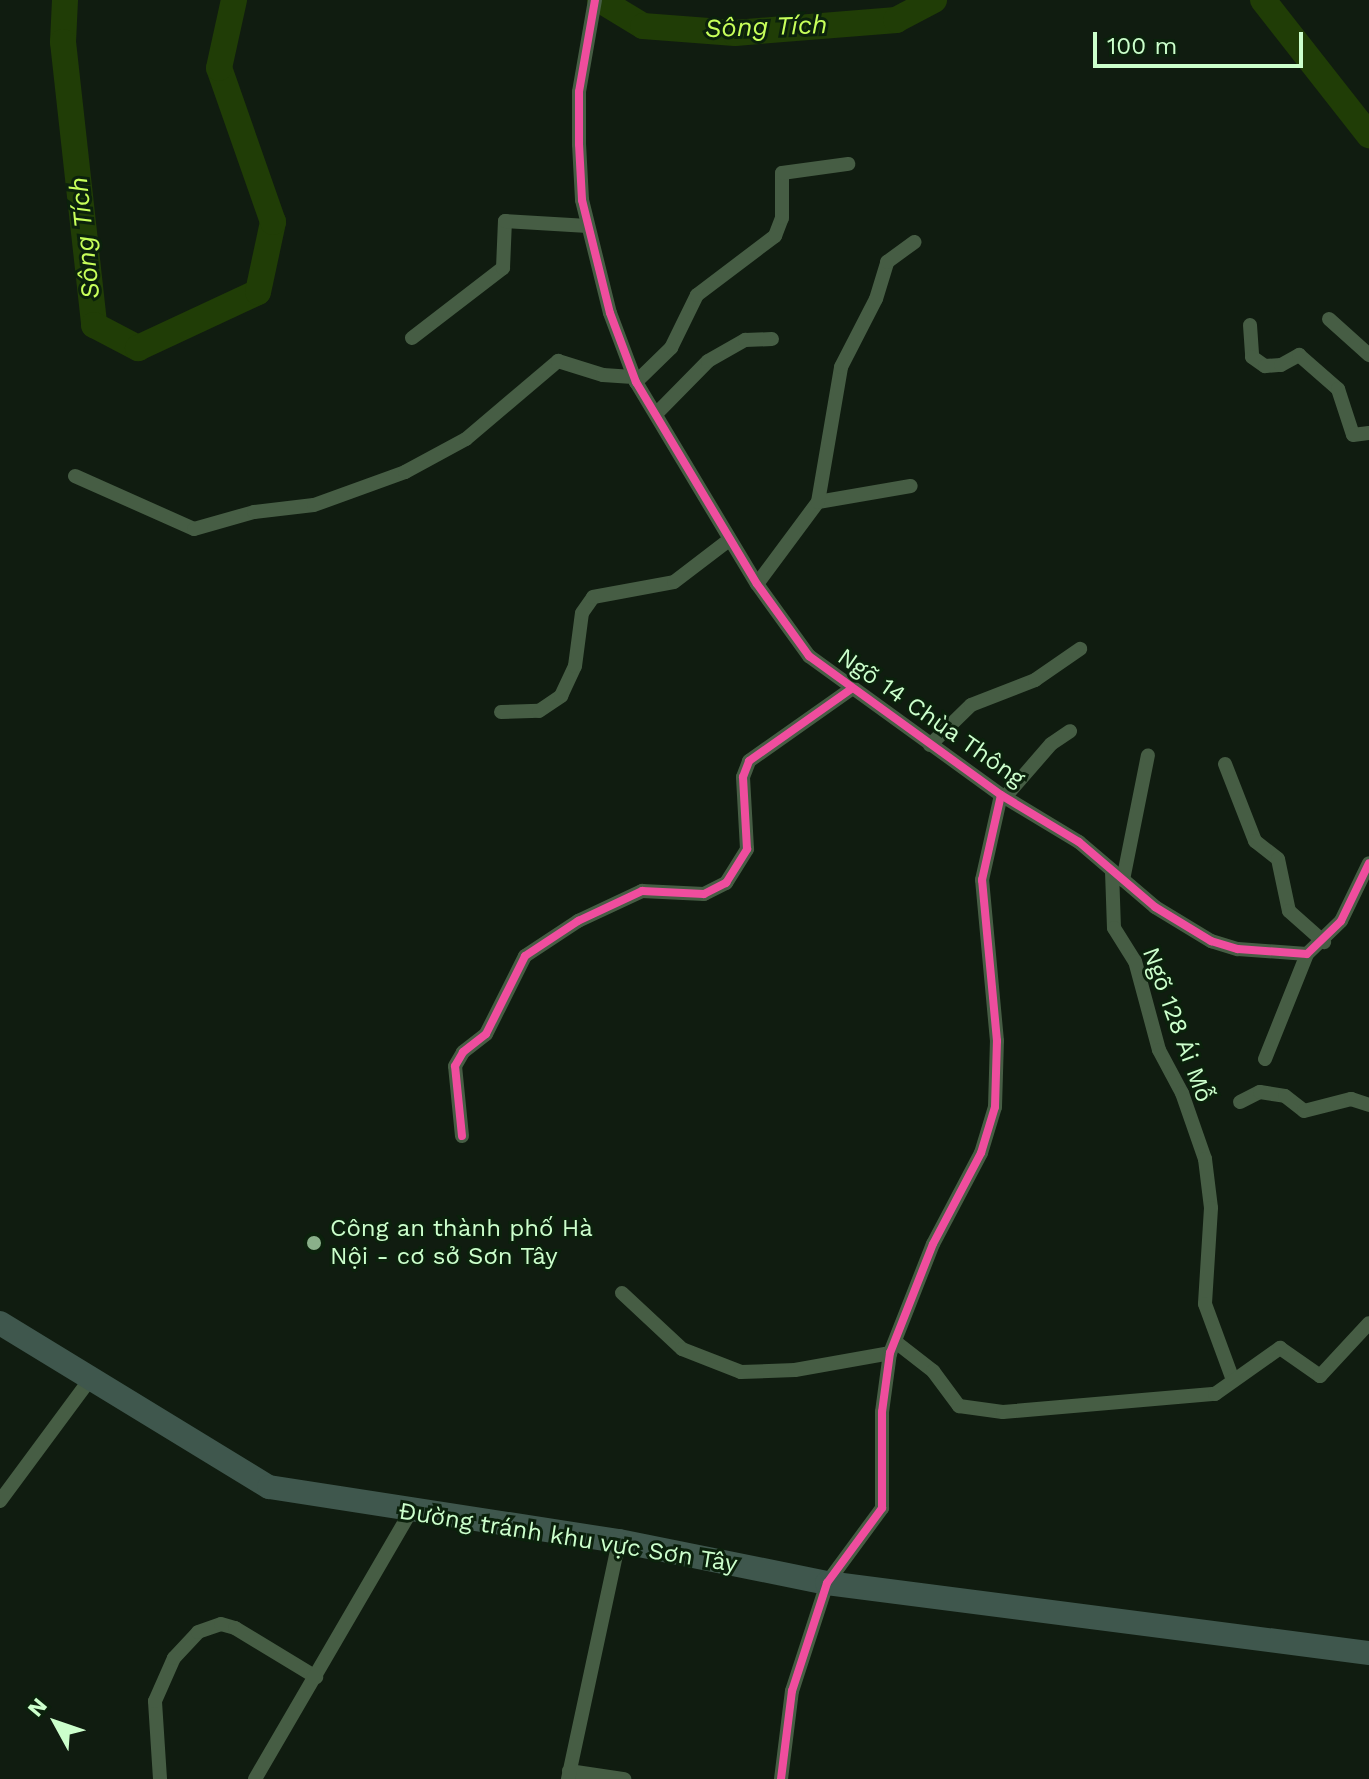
<!DOCTYPE html>
<html>
<head>
<meta charset="utf-8">
<style>
	body { margin:0 }
	#map { position:relative; width:1369px; height:1779px; overflow:hidden; background:#101c10; font-family:"Work Sans",sans-serif }
	div>[style] { position:absolute }
	.river>* { height:26px; margin:-13px; padding:0 13px; transform-origin:13px; border-radius:13px; background:#203d06 }
	.street>* { height:14px; margin:-7px; padding:0 7px; transform-origin:7px; border-radius:7px; background:#465d44 }
	.highway>* { height:24px; margin:-12px; padding:0 12px; transform-origin:12px; border-radius:12px; background:#3f574d }
	.cycleway>* { height:8px; margin:-4px; padding:0 4px; transform-origin:4px; border-radius:4px; background:#ef4d9e }
	.dots>* { width:22px; height:22px; translate:-50% -50%; box-sizing:border-box; border:4px solid #0b210c; border-radius:50% }
	span { translate:-50% -50%; white-space:nowrap; text-align:center; line-height:1.15; -webkit-text-stroke:6px #0b210c; paint-order:stroke }
	.street-label { font-size:24px; color:#cfc }
	.poi-label { font-size:24px; color:#cfc }
	.left { translate:0 -50%; text-align:left }
	.water-label { font-size:26px; color:#c7ff5a; font-style:italic }
	.north { position:absolute; left:16px; top:1683px; width:80px; height:80px; -webkit-text-stroke:6px #0b210c; paint-order:stroke; rotate:310deg; font-size:22px; font-weight:700; line-height:32px; text-align:center; color:#cfc }
	.north::after { content:''; display:block; margin:auto; width:28px; height:36px; background:#cfc; clip-path:polygon(50% 0,100% 100%,50% 72%,0 100%) }
	.scale { position:absolute; left:1093px; top:32px; width:210px; height:36px; box-sizing:border-box; border:4px solid #cfc; border-top:0; padding-left:10px; font-size:24px; line-height:28px; white-space:nowrap; color:#cfc; -webkit-text-stroke:6px #0b210c; paint-order:stroke }
</style>
</head>
<body>
<div id="map">
	<div class="river">
		<div style="left:65px;top:0;width:42px;rotate:92.7deg"></div>
		<div style="left:63px;top:42px;width:285px;rotate:83.7deg"></div>
		<div style="left:94px;top:325px;width:50px;rotate:27.6deg"></div>
		<div style="left:138px;top:348px;width:132px;rotate:-25deg"></div>
		<div style="left:258px;top:292px;width:72px;rotate:-77.9deg"></div>
		<div style="left:273px;top:222px;width:163px;rotate:-109.3deg"></div>
		<div style="left:219px;top:68px;width:70px;rotate:-77.6deg"></div>
		<div style="left:600px;top:0;width:50px;rotate:31.2deg"></div>
		<div style="left:643px;top:26px;width:92px;rotate:4.4deg"></div>
		<div style="left:735px;top:33px;width:162px;rotate:-4.6deg"></div>
		<div style="left:896px;top:20px;width:43px;rotate:-27.8deg"></div>
		<div style="left:1263px;top:0;width:172px;rotate:51.9deg"></div>
	</div>
	<div class="street">
		<div style="left:595px;top:0;width:93px;rotate:99.9deg"></div>
		<div style="left:579px;top:92px;width:52px;rotate:90deg"></div>
		<div style="left:579px;top:144px;width:56px;rotate:86.9deg"></div>
		<div style="left:582px;top:200px;width:116px;rotate:76.1deg"></div>
		<div style="left:610px;top:313px;width:74px;rotate:69.4deg"></div>
		<div style="left:636px;top:382px;width:235px;rotate:59.1deg"></div>
		<div style="left:757px;top:584px;width:89px;rotate:54.2deg"></div>
		<div style="left:809px;top:656px;width:237px;rotate:35.9deg"></div>
		<div style="left:1001px;top:795px;width:91px;rotate:31.1deg"></div>
		<div style="left:1079px;top:842px;width:100px;rotate:40.5deg"></div>
		<div style="left:1155px;top:907px;width:66px;rotate:31.3deg"></div>
		<div style="left:1211px;top:941px;width:28px;rotate:17deg"></div>
		<div style="left:1238px;top:949px;width:69px;rotate:4.1deg"></div>
		<div style="left:1307px;top:954px;width:47px;rotate:-44.1deg"></div>
		<div style="left:1341px;top:921px;width:64px;rotate:-64.2deg"></div>
		<div style="left:1329px;top:319px;width:54px;rotate:42deg"></div>
		<div style="left:1250px;top:325px;width:32px;rotate:86deg"></div>
		<div style="left:1252px;top:357px;width:16px;rotate:35deg"></div>
		<div style="left:1265px;top:366px;width:16px;rotate:-4deg"></div>
		<div style="left:1281px;top:365px;width:21px;rotate:-29deg"></div>
		<div style="left:1299px;top:355px;width:52px;rotate:41.1deg"></div>
		<div style="left:1338px;top:389px;width:48px;rotate:71.9deg"></div>
		<div style="left:1353px;top:435px;width:16px;rotate:-7deg"></div>
		<div style="left:412px;top:338px;width:115px;rotate:-37.6deg"></div>
		<div style="left:503px;top:268px;width:47px;rotate:-87.6deg"></div>
		<div style="left:505px;top:221px;width:83px;rotate:3.4deg"></div>
		<div style="left:636px;top:382px;width:49px;rotate:-44.2deg"></div>
		<div style="left:671px;top:348px;width:59px;rotate:-63.9deg"></div>
		<div style="left:697px;top:295px;width:98px;rotate:-37.1deg"></div>
		<div style="left:775px;top:236px;width:19px;rotate:-69deg"></div>
		<div style="left:782px;top:218px;width:45px;rotate:-90deg"></div>
		<div style="left:782px;top:173px;width:67px;rotate:-7.8deg"></div>
		<div style="left:656px;top:414px;width:74px;rotate:-45.5deg"></div>
		<div style="left:708px;top:361px;width:43px;rotate:-29.6deg"></div>
		<div style="left:745px;top:340px;width:27px;rotate:-2deg"></div>
		<div style="left:75px;top:476px;width:130px;rotate:24deg"></div>
		<div style="left:194px;top:529px;width:62px;rotate:-15.8deg"></div>
		<div style="left:254px;top:512px;width:60px;rotate:-6.7deg"></div>
		<div style="left:314px;top:505px;width:97px;rotate:-19.9deg"></div>
		<div style="left:405px;top:472px;width:69px;rotate:-28.4deg"></div>
		<div style="left:466px;top:439px;width:121px;rotate:-40.3deg"></div>
		<div style="left:558px;top:361px;width:47px;rotate:17.3deg"></div>
		<div style="left:603px;top:375px;width:30px;rotate:4deg"></div>
		<div style="left:818px;top:502px;width:94px;rotate:-9.8deg"></div>
		<div style="left:757px;top:584px;width:102px;rotate:-53.4deg"></div>
		<div style="left:818px;top:502px;width:137px;rotate:-80.3deg"></div>
		<div style="left:841px;top:367px;width:76px;rotate:-62.8deg"></div>
		<div style="left:876px;top:299px;width:39px;rotate:-73deg"></div>
		<div style="left:887px;top:262px;width:34px;rotate:-36deg"></div>
		<div style="left:501px;top:712px;width:38px;rotate:-2deg"></div>
		<div style="left:539px;top:711px;width:27px;rotate:-34deg"></div>
		<div style="left:561px;top:696px;width:33px;rotate:-65deg"></div>
		<div style="left:575px;top:666px;width:53px;rotate:-82.5deg"></div>
		<div style="left:582px;top:613px;width:19px;rotate:-55deg"></div>
		<div style="left:593px;top:597px;width:82px;rotate:-10.5deg"></div>
		<div style="left:674px;top:582px;width:69px;rotate:-37.4deg"></div>
		<div style="left:930px;top:745px;width:57px;rotate:-44.3deg"></div>
		<div style="left:971px;top:705px;width:69px;rotate:-21.3deg"></div>
		<div style="left:1035px;top:680px;width:55px;rotate:-34.6deg"></div>
		<div style="left:1225px;top:764px;width:83px;rotate:68.7deg"></div>
		<div style="left:1255px;top:841px;width:29px;rotate:38deg"></div>
		<div style="left:1278px;top:859px;width:53px;rotate:78.1deg"></div>
		<div style="left:1289px;top:911px;width:47px;rotate:41.5deg"></div>
		<div style="left:1005px;top:797px;width:70px;rotate:-49deg"></div>
		<div style="left:1051px;top:744px;width:23px;rotate:-34deg"></div>
		<div style="left:1112px;top:871px;width:57px;rotate:88deg"></div>
		<div style="left:1114px;top:928px;width:39px;rotate:58deg"></div>
		<div style="left:1135px;top:961px;width:92px;rotate:74.9deg"></div>
		<div style="left:1159px;top:1050px;width:49px;rotate:61.9deg"></div>
		<div style="left:1182px;top:1093px;width:70px;rotate:70.8deg"></div>
		<div style="left:1205px;top:1159px;width:49px;rotate:83deg"></div>
		<div style="left:1211px;top:1208px;width:96px;rotate:93.6deg"></div>
		<div style="left:1205px;top:1304px;width:81px;rotate:69.8deg"></div>
		<div style="left:1123px;top:880px;width:127px;rotate:-78.7deg"></div>
		<div style="left:1265px;top:1059px;width:113px;rotate:-68.2deg"></div>
		<div style="left:1240px;top:1102px;width:22px;rotate:-27deg"></div>
		<div style="left:1260px;top:1092px;width:25px;rotate:9deg"></div>
		<div style="left:1285px;top:1096px;width:24px;rotate:38deg"></div>
		<div style="left:1304px;top:1111px;width:49px;rotate:-14.3deg"></div>
		<div style="left:1351px;top:1099px;width:19px;rotate:18deg"></div>
		<div style="left:462px;top:1136px;width:70px;rotate:-95.7deg"></div>
		<div style="left:455px;top:1066px;width:16px;rotate:-60deg"></div>
		<div style="left:463px;top:1052px;width:29px;rotate:-38deg"></div>
		<div style="left:486px;top:1034px;width:87px;rotate:-63.4deg"></div>
		<div style="left:525px;top:956px;width:64px;rotate:-33.4deg"></div>
		<div style="left:578px;top:921px;width:71px;rotate:-25.1deg"></div>
		<div style="left:642px;top:891px;width:62px;rotate:2.8deg"></div>
		<div style="left:704px;top:894px;width:25px;rotate:-27deg"></div>
		<div style="left:726px;top:883px;width:40px;rotate:-58deg"></div>
		<div style="left:747px;top:849px;width:72px;rotate:-93.2deg"></div>
		<div style="left:743px;top:777px;width:17px;rotate:-69deg"></div>
		<div style="left:749px;top:761px;width:125px;rotate:-35.2deg"></div>
		<div style="left:622px;top:1293px;width:82px;rotate:43deg"></div>
		<div style="left:682px;top:1349px;width:63px;rotate:21.3deg"></div>
		<div style="left:741px;top:1372px;width:54px;rotate:-2.1deg"></div>
		<div style="left:795px;top:1370px;width:97px;rotate:-10.1deg"></div>
		<div style="left:897px;top:1343px;width:46px;rotate:37.9deg"></div>
		<div style="left:933px;top:1371px;width:44px;rotate:53.4deg"></div>
		<div style="left:959px;top:1406px;width:44px;rotate:7.8deg"></div>
		<div style="left:1003px;top:1412px;width:213px;rotate:-4.9deg"></div>
		<div style="left:1215px;top:1394px;width:80px;rotate:-35.3deg"></div>
		<div style="left:1280px;top:1348px;width:49px;rotate:35deg"></div>
		<div style="left:1320px;top:1376px;width:72px;rotate:-47.2deg"></div>
		<div style="left:0;top:1501px;width:153px;rotate:-53.5deg"></div>
		<div style="left:569px;top:1771px;width:56px;rotate:8.3deg"></div>
		<div style="left:160px;top:1779px;width:78px;rotate:-93.7deg"></div>
		<div style="left:155px;top:1701px;width:47px;rotate:-66.2deg"></div>
		<div style="left:174px;top:1658px;width:35px;rotate:-47deg"></div>
		<div style="left:198px;top:1632px;width:24px;rotate:-19deg"></div>
		<div style="left:221px;top:1624px;width:15px;rotate:16deg"></div>
		<div style="left:235px;top:1628px;width:95px;rotate:31.2deg"></div>
		<div style="left:255px;top:1779px;width:308px;rotate:-59.8deg"></div>
		<div style="left:568px;top:1779px;width:243px;rotate:-77.9deg"></div>
		<div style="left:781px;top:1779px;width:89px;rotate:-82.9deg"></div>
		<div style="left:792px;top:1691px;width:114px;rotate:-72deg"></div>
		<div style="left:827px;top:1583px;width:93px;rotate:-53.7deg"></div>
		<div style="left:882px;top:1508px;width:96px;rotate:-90deg"></div>
		<div style="left:882px;top:1412px;width:60px;rotate:-82.3deg"></div>
		<div style="left:890px;top:1353px;width:117px;rotate:-68.5deg"></div>
		<div style="left:933px;top:1244px;width:103px;rotate:-62.2deg"></div>
		<div style="left:981px;top:1153px;width:48px;rotate:-73.1deg"></div>
		<div style="left:995px;top:1107px;width:66px;rotate:-88.3deg"></div>
		<div style="left:997px;top:1041px;width:162px;rotate:-95.3deg"></div>
		<div style="left:982px;top:880px;width:87px;rotate:-77.4deg"></div>
	</div>
	<div class="highway">
		<div style="left:0;top:1323px;width:315px;rotate:31.4deg"></div>
		<div style="left:269px;top:1487px;width:354px;rotate:8.8deg"></div>
		<div style="left:619px;top:1541px;width:212px;rotate:11.4deg"></div>
		<div style="left:827px;top:1583px;width:547px;rotate:7.36deg"></div>
	</div>
	<div class="cycleway">
		<div style="left:595px;top:0;width:93px;rotate:99.9deg"></div>
		<div style="left:579px;top:92px;width:52px;rotate:90deg"></div>
		<div style="left:579px;top:144px;width:56px;rotate:86.9deg"></div>
		<div style="left:582px;top:200px;width:116px;rotate:76.1deg"></div>
		<div style="left:610px;top:313px;width:74px;rotate:69.4deg"></div>
		<div style="left:636px;top:382px;width:235px;rotate:59.1deg"></div>
		<div style="left:757px;top:584px;width:89px;rotate:54.2deg"></div>
		<div style="left:809px;top:656px;width:237px;rotate:35.9deg"></div>
		<div style="left:1001px;top:795px;width:91px;rotate:31.1deg"></div>
		<div style="left:1079px;top:842px;width:100px;rotate:40.5deg"></div>
		<div style="left:1155px;top:907px;width:66px;rotate:31.3deg"></div>
		<div style="left:1211px;top:941px;width:28px;rotate:17deg"></div>
		<div style="left:1238px;top:949px;width:69px;rotate:4.1deg"></div>
		<div style="left:1307px;top:954px;width:47px;rotate:-44.1deg"></div>
		<div style="left:1341px;top:921px;width:64px;rotate:-64.2deg"></div>
		<div style="left:462px;top:1136px;width:70px;rotate:-95.7deg"></div>
		<div style="left:455px;top:1066px;width:16px;rotate:-60deg"></div>
		<div style="left:463px;top:1052px;width:29px;rotate:-38deg"></div>
		<div style="left:486px;top:1034px;width:87px;rotate:-63.4deg"></div>
		<div style="left:525px;top:956px;width:64px;rotate:-33.4deg"></div>
		<div style="left:578px;top:921px;width:71px;rotate:-25.1deg"></div>
		<div style="left:642px;top:891px;width:62px;rotate:2.8deg"></div>
		<div style="left:704px;top:894px;width:25px;rotate:-27deg"></div>
		<div style="left:726px;top:883px;width:40px;rotate:-58deg"></div>
		<div style="left:747px;top:849px;width:72px;rotate:-93.2deg"></div>
		<div style="left:743px;top:777px;width:17px;rotate:-69deg"></div>
		<div style="left:749px;top:761px;width:125px;rotate:-35.2deg"></div>
		<div style="left:781px;top:1779px;width:89px;rotate:-82.9deg"></div>
		<div style="left:792px;top:1691px;width:114px;rotate:-72deg"></div>
		<div style="left:827px;top:1583px;width:93px;rotate:-53.7deg"></div>
		<div style="left:882px;top:1508px;width:96px;rotate:-90deg"></div>
		<div style="left:882px;top:1412px;width:60px;rotate:-82.3deg"></div>
		<div style="left:890px;top:1353px;width:117px;rotate:-68.5deg"></div>
		<div style="left:933px;top:1244px;width:103px;rotate:-62.2deg"></div>
		<div style="left:981px;top:1153px;width:48px;rotate:-73.1deg"></div>
		<div style="left:995px;top:1107px;width:66px;rotate:-88.3deg"></div>
		<div style="left:997px;top:1041px;width:162px;rotate:-95.3deg"></div>
		<div style="left:982px;top:880px;width:87px;rotate:-77.4deg"></div>
	</div>
	<div class="dots">
		<div style="left:314px;top:1243px;background:#8ab08a"></div>
	</div>
	<div class="street-label">
		<span style="left:931px;top:718px;rotate:35deg">Ngõ 14 Chùa Thông</span>
		<span style="left:1177px;top:1025px;rotate:70deg">Ngõ 128 Ái Mỗ</span>
		<span style="left:568px;top:1538px;rotate:9deg">Đường tránh khu vực Sơn Tây</span>
	</div>
	<div class="poi-label">
		<span class="left" style="left:330px;top:1243px">Công an thành phố Hà<br>Nội - cơ sở Sơn Tây</span>
	</div>
	<div class="water-label">
		<span style="left:766px;top:27px;rotate:-2deg">Sông Tích</span>
		<span style="left:85px;top:238px;rotate:-96deg">Sông Tích</span>
	</div>
	<div class="north">N</div>
	<div class="scale">100 m</div>
</div>
</body>
</html>
